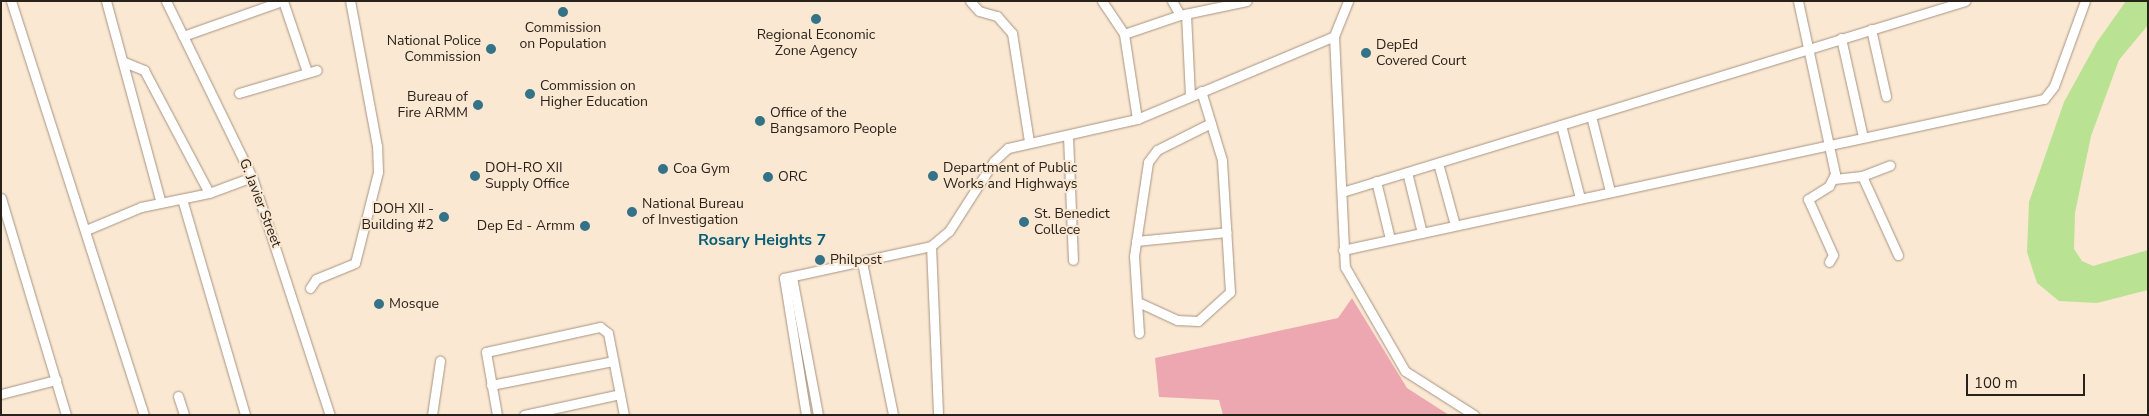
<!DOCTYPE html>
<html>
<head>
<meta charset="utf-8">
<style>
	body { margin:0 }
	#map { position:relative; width:2149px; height:416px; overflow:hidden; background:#fbe8d3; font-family:"Nunito Sans",sans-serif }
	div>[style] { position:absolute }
	.green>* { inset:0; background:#eda7b1 }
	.water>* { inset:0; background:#b9e293 }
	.roads { filter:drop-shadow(0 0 1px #a69481) drop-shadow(0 0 1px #a69481) }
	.minor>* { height:9px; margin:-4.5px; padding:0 4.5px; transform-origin:4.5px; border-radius:4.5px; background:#fff }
	.dots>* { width:14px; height:14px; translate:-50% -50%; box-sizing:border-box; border:2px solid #fbe8d3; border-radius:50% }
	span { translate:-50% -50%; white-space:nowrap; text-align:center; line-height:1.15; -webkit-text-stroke:4px #fbe8d3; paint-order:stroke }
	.poi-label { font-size:14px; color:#29221a }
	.right { translate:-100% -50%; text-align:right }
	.left { translate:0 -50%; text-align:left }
	.street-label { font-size:14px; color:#29221a }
	.quarter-label { font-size:16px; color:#075e74; font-weight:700 }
	.frame { position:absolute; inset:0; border:2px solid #29221a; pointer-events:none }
	.scale { position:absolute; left:1966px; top:374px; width:119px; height:22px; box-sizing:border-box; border:2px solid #29221a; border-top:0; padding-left:6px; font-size:15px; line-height:18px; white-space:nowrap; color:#29221a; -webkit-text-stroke:4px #fbe8d3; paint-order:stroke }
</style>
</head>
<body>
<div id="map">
	<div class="green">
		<div style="clip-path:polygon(1352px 298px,1407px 388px,1449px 415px,1223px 415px,1219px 400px,1159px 397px,1155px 358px,1338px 318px)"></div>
	</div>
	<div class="water">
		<div style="clip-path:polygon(2126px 1px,2148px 1px,2148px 25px,2119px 60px,2091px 136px,2075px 213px,2074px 249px,2082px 261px,2093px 266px,2148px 250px,2148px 290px,2097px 303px,2059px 301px,2037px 283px,2027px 252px,2029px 202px,2064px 102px,2097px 42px)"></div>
	</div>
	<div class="roads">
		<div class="minor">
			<div style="left:11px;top:1px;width:435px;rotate:72.2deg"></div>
			<div style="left:106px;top:1px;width:209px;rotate:74.8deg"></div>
			<div style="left:166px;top:1px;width:196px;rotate:64deg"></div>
			<div style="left:252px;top:177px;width:250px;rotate:71.9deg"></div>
			<div style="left:283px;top:1px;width:75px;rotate:71.3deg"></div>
			<div style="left:970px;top:1px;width:13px;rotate:48deg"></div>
			<div style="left:979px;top:11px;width:19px;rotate:16deg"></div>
			<div style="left:997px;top:16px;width:23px;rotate:49deg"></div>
			<div style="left:1012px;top:33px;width:110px;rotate:81.1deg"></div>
			<div style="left:1102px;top:1px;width:40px;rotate:56deg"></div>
			<div style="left:1124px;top:34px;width:86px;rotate:81.3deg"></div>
			<div style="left:1172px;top:1px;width:16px;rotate:60deg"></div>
			<div style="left:1798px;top:1px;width:177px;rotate:77.9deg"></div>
			<div style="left:1835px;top:174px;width:13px;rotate:117deg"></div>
			<div style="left:1829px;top:186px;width:25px;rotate:148deg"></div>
			<div style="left:1808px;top:199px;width:61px;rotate:65.9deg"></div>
			<div style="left:1833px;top:255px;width:8px;rotate:120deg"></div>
			<div style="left:1186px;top:14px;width:81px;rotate:87.2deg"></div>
			<div style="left:1871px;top:29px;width:69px;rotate:77.4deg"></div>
			<div style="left:1124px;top:34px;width:59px;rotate:-18.7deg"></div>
			<div style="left:1180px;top:15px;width:68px;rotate:-11.8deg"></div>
			<div style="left:183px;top:36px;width:105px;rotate:-19.5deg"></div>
			<div style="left:1334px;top:36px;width:231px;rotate:87.3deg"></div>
			<div style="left:1345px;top:267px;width:120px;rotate:60deg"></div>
			<div style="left:1405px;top:371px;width:82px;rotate:32.5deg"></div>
			<div style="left:1841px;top:38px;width:101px;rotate:77.5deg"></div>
			<div style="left:124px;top:62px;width:22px;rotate:22deg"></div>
			<div style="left:144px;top:70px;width:139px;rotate:62.1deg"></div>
			<div style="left:239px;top:93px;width:81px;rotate:-16.4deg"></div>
			<div style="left:1591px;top:116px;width:77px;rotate:75.8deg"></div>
			<div style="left:1561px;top:125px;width:75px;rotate:75.4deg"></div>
			<div style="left:1068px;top:136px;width:124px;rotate:87.7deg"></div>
			<div style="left:1438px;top:163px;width:64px;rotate:74.7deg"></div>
			<div style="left:1407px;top:172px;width:63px;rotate:76.2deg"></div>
			<div style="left:1862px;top:176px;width:87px;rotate:65.5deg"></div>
			<div style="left:1834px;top:179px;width:28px;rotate:-6deg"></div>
			<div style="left:1862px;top:176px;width:30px;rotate:-21deg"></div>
			<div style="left:1376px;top:181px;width:60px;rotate:76.4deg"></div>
			<div style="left:1342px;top:192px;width:652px;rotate:-17.04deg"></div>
			<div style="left:1px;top:198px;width:227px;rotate:73.3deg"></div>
			<div style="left:182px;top:199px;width:225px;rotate:73.7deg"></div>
			<div style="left:86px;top:230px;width:60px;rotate:-22.7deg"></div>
			<div style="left:141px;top:207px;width:69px;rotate:-11.6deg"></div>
			<div style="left:209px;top:193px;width:46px;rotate:-20.4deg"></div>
			<div style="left:1136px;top:241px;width:91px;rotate:-5.6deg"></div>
			<div style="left:931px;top:246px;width:169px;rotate:87.6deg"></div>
			<div style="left:1343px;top:250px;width:717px;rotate:-12.16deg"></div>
			<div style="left:2044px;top:99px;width:16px;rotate:-52deg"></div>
			<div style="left:2054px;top:86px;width:90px;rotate:-70deg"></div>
			<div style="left:862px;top:262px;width:156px;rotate:78.5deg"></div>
			<div style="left:792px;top:277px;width:140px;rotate:79.3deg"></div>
			<div style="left:310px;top:288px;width:11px;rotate:-56deg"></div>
			<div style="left:316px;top:279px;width:42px;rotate:-22.3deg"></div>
			<div style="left:355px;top:263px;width:94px;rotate:-75.8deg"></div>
			<div style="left:378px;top:172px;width:26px;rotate:-92deg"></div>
			<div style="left:377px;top:146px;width:147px;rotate:-100.5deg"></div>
			<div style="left:1140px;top:303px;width:41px;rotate:24.7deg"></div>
			<div style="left:1177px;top:320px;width:21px;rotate:3deg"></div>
			<div style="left:1198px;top:321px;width:43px;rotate:-42.2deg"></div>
			<div style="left:1230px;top:292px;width:132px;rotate:-93.5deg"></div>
			<div style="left:1222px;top:160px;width:72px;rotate:-106.9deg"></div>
			<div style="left:1139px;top:333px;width:77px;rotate:-93.7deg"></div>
			<div style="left:1134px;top:256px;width:95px;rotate:-81.5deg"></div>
			<div style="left:1148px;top:162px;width:15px;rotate:-53deg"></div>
			<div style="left:1157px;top:150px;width:60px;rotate:-26.6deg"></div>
			<div style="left:491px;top:385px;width:124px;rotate:-11.1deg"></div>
			<div style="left:1px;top:394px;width:57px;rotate:-14.3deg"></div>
			<div style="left:178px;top:396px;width:20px;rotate:72deg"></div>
			<div style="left:432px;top:415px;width:55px;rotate:-81.6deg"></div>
			<div style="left:497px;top:415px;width:64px;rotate:-99.9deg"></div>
			<div style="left:486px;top:352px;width:117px;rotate:-12.4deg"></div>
			<div style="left:600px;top:327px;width:10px;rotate:37deg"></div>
			<div style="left:608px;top:333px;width:84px;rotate:79deg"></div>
			<div style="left:524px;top:415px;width:98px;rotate:-12.3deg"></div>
			<div style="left:806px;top:415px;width:139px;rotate:-99.1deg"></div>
			<div style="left:784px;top:278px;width:150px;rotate:-12.3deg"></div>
			<div style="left:931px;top:246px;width:23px;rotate:-40deg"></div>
			<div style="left:949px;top:231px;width:83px;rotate:-57.3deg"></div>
			<div style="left:994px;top:161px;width:19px;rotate:-43deg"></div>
			<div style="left:1008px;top:148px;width:132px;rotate:-12.7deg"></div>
			<div style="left:1137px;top:119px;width:214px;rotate:-22.8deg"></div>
			<div style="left:1334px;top:36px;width:38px;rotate:-68deg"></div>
		</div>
	</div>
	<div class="dots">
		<div style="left:563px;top:12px;background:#337287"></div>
		<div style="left:816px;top:19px;background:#337287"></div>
		<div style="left:491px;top:49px;background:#337287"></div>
		<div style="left:1366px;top:53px;background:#337287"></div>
		<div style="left:530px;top:94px;background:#337287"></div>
		<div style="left:478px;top:105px;background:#337287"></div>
		<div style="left:760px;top:121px;background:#337287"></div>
		<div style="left:663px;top:169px;background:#337287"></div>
		<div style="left:475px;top:176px;background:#337287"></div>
		<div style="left:933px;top:176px;background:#337287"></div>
		<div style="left:768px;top:177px;background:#337287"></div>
		<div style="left:632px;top:212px;background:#337287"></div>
		<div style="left:444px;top:217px;background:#337287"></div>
		<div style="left:1024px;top:222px;background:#337287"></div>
		<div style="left:585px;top:226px;background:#337287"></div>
		<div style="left:820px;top:260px;background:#337287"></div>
		<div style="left:379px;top:304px;background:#337287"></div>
	</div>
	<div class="poi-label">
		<span style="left:563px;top:36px">Commission<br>on Population</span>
		<span style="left:816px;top:43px">Regional Economic<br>Zone Agency</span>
		<span class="right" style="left:481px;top:49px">National Police<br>Commission</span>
		<span class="left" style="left:1376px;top:53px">DepEd<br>Covered Court</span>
		<span class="left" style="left:540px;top:94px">Commission on<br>Higher Education</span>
		<span class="right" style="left:468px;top:105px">Bureau of<br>Fire ARMM</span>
		<span class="left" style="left:770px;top:121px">Office of the<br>Bangsamoro People</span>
		<span class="left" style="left:485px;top:176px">DOH-RO XII<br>Supply Office</span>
		<span class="left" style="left:943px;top:176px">Department of Public<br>Works and Highways</span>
		<span class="left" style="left:673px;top:169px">Coa Gym</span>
		<span class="left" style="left:778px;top:177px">ORC</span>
		<span class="left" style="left:642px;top:212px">National Bureau<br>of Investigation</span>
		<span class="right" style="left:434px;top:217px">DOH XII -<br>Building #2</span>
		<span class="left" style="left:1034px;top:222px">St. Benedict<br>Collece</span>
		<span class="right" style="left:575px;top:226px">Dep Ed - Armm</span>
		<span class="left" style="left:830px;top:260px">Philpost</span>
		<span class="left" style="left:389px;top:304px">Mosque</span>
	</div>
	<div class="street-label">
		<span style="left:260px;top:203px;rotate:69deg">G. Javier Street</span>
	</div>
	<div class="quarter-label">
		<span style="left:762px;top:240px">Rosary Heights 7</span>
	</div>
	<div class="frame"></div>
	<div class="scale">100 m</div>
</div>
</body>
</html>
